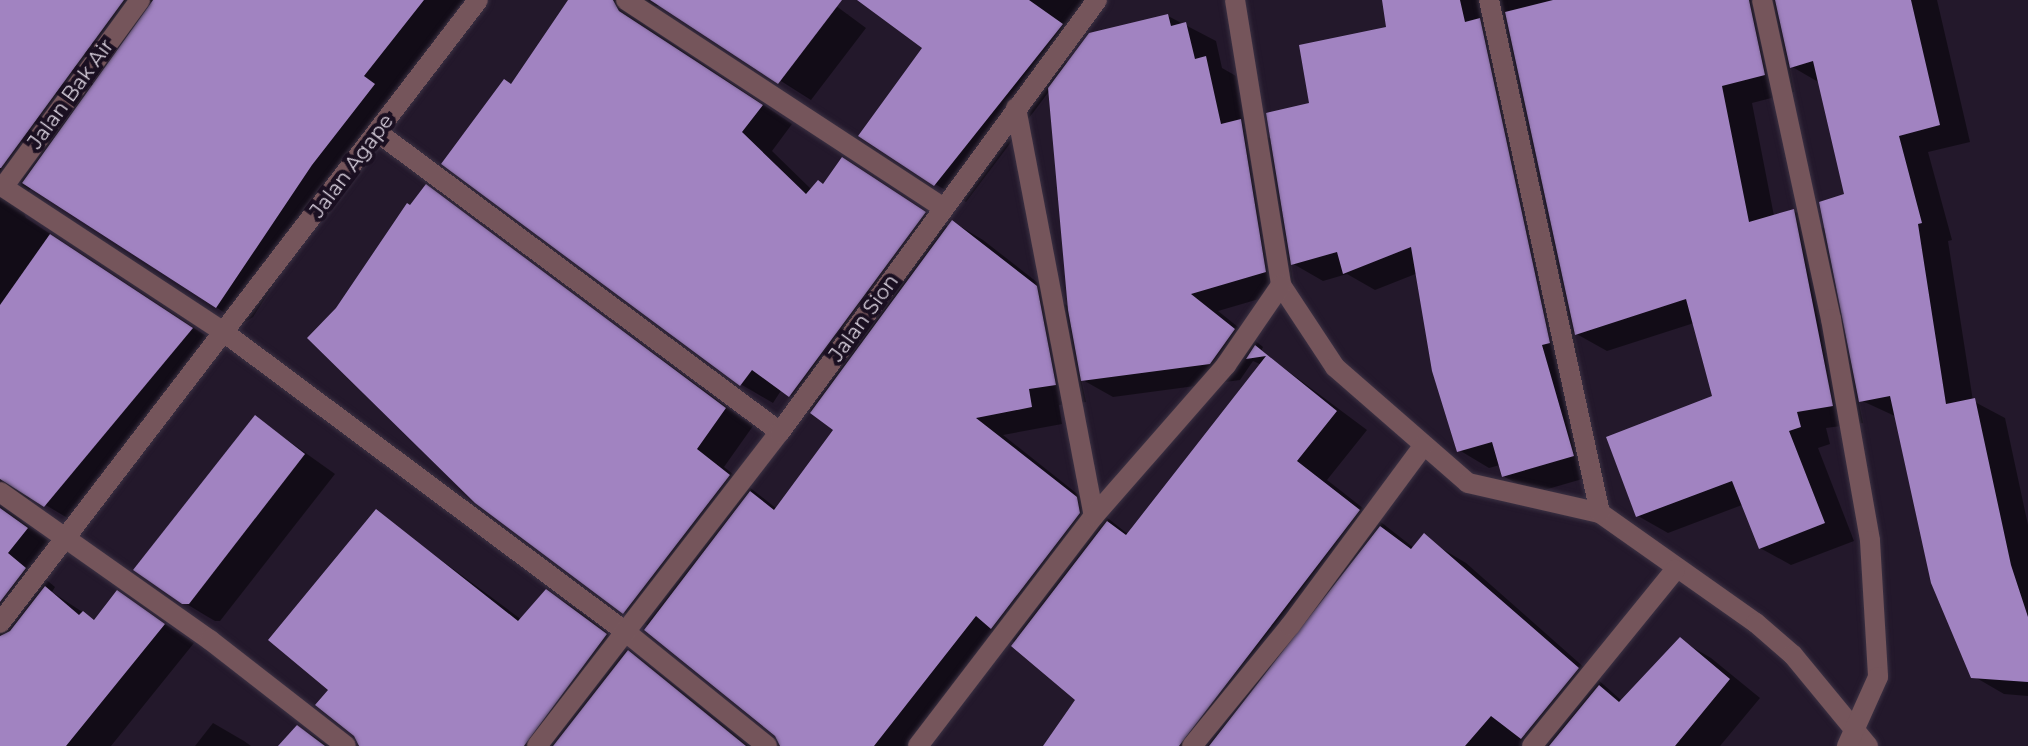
<!DOCTYPE html>
<html>
<head>
<meta charset="utf-8">
<style>
	body { margin:0 }
	#map { position:relative; width:2028px; height:746px; overflow:hidden; background:#23182b; font-family:Montserrat,sans-serif }
	div>[style] { position:absolute }
	.shadow>* { inset:0; background:#0007 }
	.building>* { inset:0; background:#a183c1 }
	.roads { filter:drop-shadow(0 0 2px #3c3244) drop-shadow(0 0 2px #3c3244) }
	.minor>* { height:20px; margin:-10px; padding:0 10px; transform-origin:10px; border-radius:10px; background:#75555b }
	span { translate:-50% -50%; white-space:nowrap; text-align:center; line-height:1.15; -webkit-text-stroke:8px #1a0f21; paint-order:stroke }
	.street-label { font-size:20px; color:#d9d1de }
</style>
</head>
<body>
<div id="map">
	<div class="shadow">
		<div style="clip-path:polygon(0 0,464px 0,394px 95px,253px 317px,242px 324px,31px 188px,20px 203px,26px 218px,223px 347px,76px 523px,32px 497px,17px 508px,23px 522px,57px 547px,37px 572px,55px 587px,52px 592px,96px 621px,118px 593px,194px 643px,111px 746px,0 746px)"></div>
		<div style="clip-path:polygon(evenodd,577px 0,828px 0,866px 28px,811px 100px,662px 6px,651px 6px,645px 25px,792px 124px,772px 151px,812px 190px,824px 186px,843px 160px,950px 228px,953px 222px,983px 240px,1070px 308px,1050px 90px,966px 202px,935px 184px,925px 47px,860px 0,1099px 0,1056px 56px,1069px 63px,1168px 16px,1216px 41px,1222px 68px,1236px 76px,1246px 124px,1273px 140px,1388px 28px,1383px 0,1937px 0,1970px 142px,1928px 152px,1952px 240px,1948px 241px,1973px 401px,2005px 418px,2028px 525px,2028px 696px,2004px 694px,1973px 676px,1897px 417px,1858px 399px,1863px 423px,1826px 428px,1830px 444px,1818px 448px,1854px 541px,1791px 565px,1760px 548px,1742px 505px,1668px 533px,1638px 516px,1714px 397px,1694px 323px,1607px 351px,1573px 332px,1579px 360px,1571px 362px,1603px 473px,1534px 493px,1503px 476px,1500px 465px,1489px 468px,1459px 450px,1418px 273px,1375px 290px,1347px 274px,1323px 281px,1290px 262px,1294px 289px,1218px 311px,1263px 347px,1261px 351px,1367px 430px,1327px 480px,1414px 548px,1434px 544px,1466px 563px,1622px 701px,1680px 640px,1711px 658px,1760px 698px,1720px 746px,1046px 746px,1078px 700px,1005px 634px,918px 746px,782px 746px,777px 735px,649px 626px,624px 612px,338px 309px,426px 187px,753px 426px,724px 467px,777px 509px,836px 429px,782px 389px,773px 403px,742px 385px,444px 163px,512px 86px,577px 0,1789px 65px,1820px 83px,1847px 196px,1827px 230px,1794px 211px,1774px 216px,1752px 103px,1794px 92px,1789px 65px,577px 0,1253px 361px,1262px 365px,1129px 535px,1003px 435px,1062px 424px,1059px 405px,1086px 402px,1081px 379px,1113px 397px,1240px 380px,1253px 361px)"></div>
		<div style="clip-path:polygon(255px 417px,335px 474px,220px 621px,215px 621px,183px 602px)"></div>
		<div style="clip-path:polygon(376px 512px,522px 620px,547px 592px,577px 609px,752px 746px,358px 746px,360px 740px,331px 690px)"></div>
		<div style="clip-path:polygon(213px 723px,244px 741px,251px 746px,195px 746px)"></div>
		<div style="clip-path:polygon(298px 727px,330px 746px,281px 746px)"></div>
	</div>
	<div class="building">
		<div style="clip-path:polygon(0 0,124px 0,1px 168px,0 168px)"></div>
		<div style="clip-path:polygon(153px 0,424px 0,364px 76px,375px 84px,312px 165px,216px 308px,22px 183px)"></div>
		<div style="clip-path:polygon(568px 0,613px 0,619px 11px,763px 105px,742px 132px,806px 194px,818px 180px,823px 184px,842px 157px,926px 212px,789px 397px,752px 370px,740px 386px,441px 164px,504px 79px,511px 84px)"></div>
		<div style="clip-path:polygon(650px 0,842px 0,778px 84px)"></div>
		<div style="clip-path:polygon(857px 0,1029px 0,1063px 24px,934px 186px,858px 136px,922px 48px)"></div>
		<div style="clip-path:polygon(1382px 0,1460px 0,1465px 22px,1480px 18px,1550px 343px,1542px 345px,1574px 456px,1502px 477px,1492px 442px,1457px 452px,1432px 371px,1411px 247px,1343px 274px,1337px 252px,1291px 265px,1266px 113px,1309px 103px,1299px 45px,1386px 27px)"></div>
		<div style="clip-path:polygon(1553px 0,1749px 0,1765px 75px,1722px 86px,1749px 222px,1794px 209px,1833px 406px,1797px 412px,1801px 427px,1789px 431px,1825px 523px,1759px 549px,1732px 481px,1636px 517px,1606px 437px,1712px 396px,1686px 299px,1575px 335px,1505px 12px)"></div>
		<div style="clip-path:polygon(1775px 0,1911px 0,1940px 125px,1899px 136px,1922px 223px,1918px 224px,1946px 404px,1975px 398px,2011px 565px,2028px 617px,2028px 682px,1971px 678px,1931px 583px,1890px 396px,1859px 402px,1819px 202px,1844px 194px,1813px 61px,1790px 68px)"></div>
		<div style="clip-path:polygon(1168px 14px,1171px 26px,1186px 22px,1195px 59px,1206px 56px,1221px 124px,1241px 119px,1266px 272px,1191px 294px,1235px 329px,1210px 364px,1081px 381px,1068px 310px,1048px 88px,1089px 33px)"></div>
		<div style="clip-path:polygon(426px 184px,726px 408px,697px 449px,730px 475px,623px 614px,475px 503px,307px 338px,336px 308px,407px 203px,410px 205px)"></div>
		<div style="clip-path:polygon(952px 220px,1037px 286px,1056px 385px,1029px 389px,1032px 407px,976px 418px,1077px 497px,1080px 513px,991px 629px,976px 616px,874px 746px,780px 746px,775px 736px,644px 630px,750px 491px,774px 510px,833px 430px,810px 413px)"></div>
		<div style="clip-path:polygon(50px 234px,193px 328px,44px 507px,0 479px,0 305px)"></div>
		<div style="clip-path:polygon(1255px 345px,1337px 411px,1297px 461px,1360px 510px,1179px 746px,1043px 746px,1075px 700px,1011px 646px,1107px 521px,1126px 535px,1266px 356px,1246px 359px)"></div>
		<div style="clip-path:polygon(255px 415px,305px 454px,189px 604px,182px 604px,133px 570px)"></div>
		<div style="clip-path:polygon(0 508px,28px 528px,8px 553px,26px 568px,0 602px)"></div>
		<div style="clip-path:polygon(376px 509px,518px 621px,546px 589px,607px 634px,524px 746px,359px 746px,354px 736px,315px 705px,328px 690px,268px 640px)"></div>
		<div style="clip-path:polygon(1380px 526px,1411px 549px,1424px 533px,1579px 668px,1521px 739px,1491px 716px,1465px 746px,1209px 746px)"></div>
		<div style="clip-path:polygon(45px 586px,79px 615px,83px 611px,94px 620px,117px 590px,165px 624px,66px 746px,0 746px,0 636px,10px 631px)"></div>
		<div style="clip-path:polygon(1680px 637px,1730px 679px,1675px 746px,1549px 746px,1599px 685px,1619px 702px)"></div>
		<div style="clip-path:polygon(628px 650px,746px 746px,553px 746px)"></div>
		<div style="clip-path:polygon(297px 725px,325px 746px,278px 746px)"></div>
	</div>
	<div class="roads">
		<div class="minor">
			<div style="left:140px;top:0;width:232px;rotate:126.2deg"></div>
			<div style="left:3px;top:187px;width:266px;rotate:33.3deg"></div>
			<div style="left:225px;top:333px;width:502px;rotate:36.73deg"></div>
			<div style="left:627px;top:633px;width:180px;rotate:38.9deg"></div>
			<div style="left:626px;top:0;width:380px;rotate:33.2deg"></div>
			<div style="left:1235px;top:0;width:289px;rotate:80.8deg"></div>
			<div style="left:1281px;top:285px;width:98px;rotate:56.6deg"></div>
			<div style="left:1335px;top:367px;width:176px;rotate:41.1deg"></div>
			<div style="left:1468px;top:483px;width:135px;rotate:12.8deg"></div>
			<div style="left:1600px;top:513px;width:191px;rotate:35.2deg"></div>
			<div style="left:1756px;top:623px;width:49px;rotate:40.9deg"></div>
			<div style="left:1793px;top:655px;width:118px;rotate:50.5deg"></div>
			<div style="left:1489px;top:0;width:525px;rotate:77.79deg"></div>
			<div style="left:1762px;top:0;width:326px;rotate:77.8deg"></div>
			<div style="left:1831px;top:319px;width:225px;rotate:80deg"></div>
			<div style="left:1870px;top:541px;width:136px;rotate:86.6deg"></div>
			<div style="left:1878px;top:677px;width:76px;rotate:114.2deg"></div>
			<div style="left:1016px;top:108px;width:415px;rotate:79.2deg"></div>
			<div style="left:377px;top:132px;width:502px;rotate:36.66deg"></div>
			<div style="left:0;top:492px;width:257px;rotate:35.2deg"></div>
			<div style="left:210px;top:640px;width:172px;rotate:37.9deg"></div>
			<div style="left:0;top:623px;width:785px;rotate:-52.5deg"></div>
			<div style="left:537px;top:746px;width:397px;rotate:-52.3deg"></div>
			<div style="left:780px;top:432px;width:536px;rotate:-53.73deg"></div>
			<div style="left:918px;top:746px;width:290px;rotate:-52.6deg"></div>
			<div style="left:1094px;top:516px;width:201px;rotate:-48.8deg"></div>
			<div style="left:1226px;top:365px;width:97px;rotate:-55.5deg"></div>
			<div style="left:1192px;top:746px;width:155px;rotate:-50.8deg"></div>
			<div style="left:1290px;top:626px;width:224px;rotate:-53.5deg"></div>
			<div style="left:1532px;top:746px;width:227px;rotate:-50.9deg"></div>
		</div>
	</div>
	<div class="street-label">
		<span style="left:71px;top:94px;rotate:-54deg">Jalan Bak Air</span>
		<span style="left:352px;top:166px;rotate:-53deg">Jalan Agape</span>
		<span style="left:864px;top:318px;rotate:-54deg">Jalan Sion</span>
	</div>
</div>
</body>
</html>
